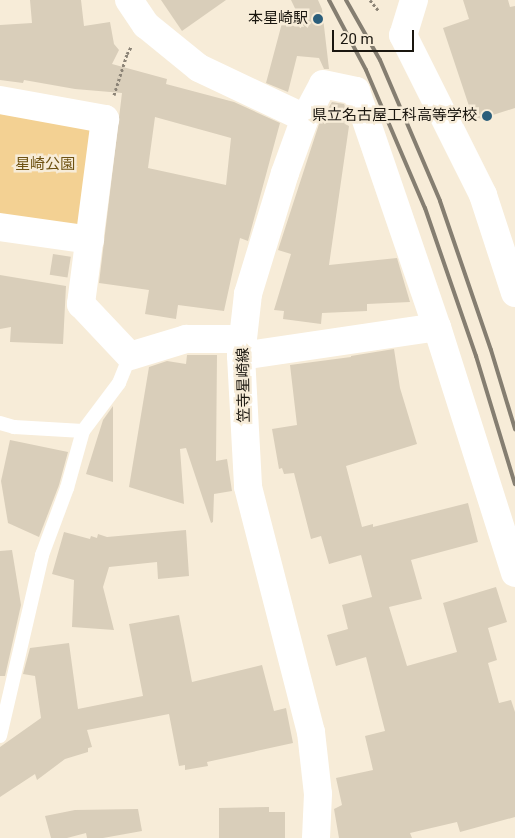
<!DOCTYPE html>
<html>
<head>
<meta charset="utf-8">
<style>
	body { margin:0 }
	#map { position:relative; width:515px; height:838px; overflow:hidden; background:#f7ecd8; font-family:Roboto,"Noto Sans JP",sans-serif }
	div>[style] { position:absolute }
	.green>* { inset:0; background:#f3d193 }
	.building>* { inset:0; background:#d9ceba; transform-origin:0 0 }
	.path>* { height:3px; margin-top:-1.5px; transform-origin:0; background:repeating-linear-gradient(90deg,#8c8477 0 2.5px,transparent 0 5px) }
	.lane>* { height:14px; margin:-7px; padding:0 7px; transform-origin:7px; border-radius:7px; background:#fff }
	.street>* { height:28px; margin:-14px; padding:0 14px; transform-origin:14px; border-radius:14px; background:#fff }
	.secondary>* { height:28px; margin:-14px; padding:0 14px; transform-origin:14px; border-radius:14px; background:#fff }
	.rail>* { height:4px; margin:-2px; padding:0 2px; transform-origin:2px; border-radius:2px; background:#857e71 }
	.dots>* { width:14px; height:14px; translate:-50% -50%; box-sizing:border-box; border:2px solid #f7ecd8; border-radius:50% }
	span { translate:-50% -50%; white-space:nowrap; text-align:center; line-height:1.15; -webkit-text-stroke:5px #f7ecd8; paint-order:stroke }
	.poi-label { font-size:15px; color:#1a160f }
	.right { translate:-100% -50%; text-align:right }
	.park-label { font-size:15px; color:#6e5212 }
	.street-label { font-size:15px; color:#1a160f }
	.scale { position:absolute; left:332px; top:30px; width:82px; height:22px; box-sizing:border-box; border:2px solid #1a160f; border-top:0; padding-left:6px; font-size:15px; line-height:18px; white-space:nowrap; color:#1a160f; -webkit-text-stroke:4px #f7ecd8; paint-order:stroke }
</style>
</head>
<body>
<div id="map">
	<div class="green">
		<div style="clip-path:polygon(0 109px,88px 125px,94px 136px,84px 223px,76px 233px,0 221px)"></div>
	</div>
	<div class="building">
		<div style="clip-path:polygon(evenodd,30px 0,81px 0,84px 26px,110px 22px,114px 44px,119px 50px,112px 64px,167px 79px,166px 84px,234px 102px,280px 123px,248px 241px,240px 238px,224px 311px,178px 305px,176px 319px,145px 314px,149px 290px,99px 283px,122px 93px,75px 89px,24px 80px,23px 83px,0 80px,0 25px,32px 23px,30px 0,155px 117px,231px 138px,226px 185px,148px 168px,155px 117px)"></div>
		<div style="clip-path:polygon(161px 0,226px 0,182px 31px)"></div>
		<div style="clip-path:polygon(291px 0,318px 0,322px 9px,329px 69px,324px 69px,319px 58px,297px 56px,288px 92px,266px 83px,282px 23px,304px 27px)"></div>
		<div style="clip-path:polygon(463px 0,508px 0,510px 7px,515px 6px,515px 108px,474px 121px,443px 28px,469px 19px)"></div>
		<div style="clip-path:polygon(332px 102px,344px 104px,349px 117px,345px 124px,349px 126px,329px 265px,397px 258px,410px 302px,367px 304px,367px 311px,322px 313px,321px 324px,283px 319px,284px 311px,274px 310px,291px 254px,278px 250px,319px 124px)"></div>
		<div style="left:53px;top:254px;width:18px;height:21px;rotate:9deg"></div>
		<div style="clip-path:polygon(0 275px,66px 286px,63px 344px,10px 342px,11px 327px,0 329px)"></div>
		<div style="clip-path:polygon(394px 349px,400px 388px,417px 444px,346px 466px,362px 527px,373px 524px,373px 527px,468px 503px,478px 542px,411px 560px,422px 599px,389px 607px,407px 666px,457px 652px,443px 603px,496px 587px,507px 622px,488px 628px,497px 660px,488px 663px,499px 703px,511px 700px,515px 712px,515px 817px,460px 832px,457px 822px,410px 833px,412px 838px,339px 838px,334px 809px,342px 805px,336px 778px,373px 770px,365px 736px,385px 731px,366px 657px,336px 666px,327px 635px,348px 629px,342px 605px,372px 597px,361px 555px,329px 564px,321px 536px,311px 539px,294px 473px,284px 474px,282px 468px,279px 469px,272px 429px,297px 425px,290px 365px,351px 357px,351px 356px)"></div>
		<div style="clip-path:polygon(187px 355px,217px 355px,216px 461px,227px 459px,232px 491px,214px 494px,213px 522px,211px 523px,186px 448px,180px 449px,184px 504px,129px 487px,149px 367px,167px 361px,186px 364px)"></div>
		<div style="clip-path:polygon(113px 406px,113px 482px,86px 474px,103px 420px)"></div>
		<div style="clip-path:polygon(10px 440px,68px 452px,59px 485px,39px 537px,8px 523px,1px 481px)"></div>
		<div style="clip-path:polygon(186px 530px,189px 576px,158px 579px,157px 562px,109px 567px,103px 587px,114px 630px,72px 627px,74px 580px,52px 574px,64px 532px,90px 539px,91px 536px,97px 538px,98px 534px,107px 537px)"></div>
		<div style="clip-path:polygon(12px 550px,21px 605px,5px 676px,0 676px,0 551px)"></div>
		<div style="clip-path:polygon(179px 615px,192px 682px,262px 665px,274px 711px,286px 708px,293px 743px,207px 762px,208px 766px,185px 770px,185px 765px,179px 766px,169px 714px,87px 730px,92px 747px,88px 748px,88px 752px,65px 759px,37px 780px,35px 774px,0 797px,0 747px,41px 718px,35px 676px,23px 674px,30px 648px,69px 643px,78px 709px,143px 696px,129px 624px)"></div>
		<div style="clip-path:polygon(269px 807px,269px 812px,285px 812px,285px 838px,219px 838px,219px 808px)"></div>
		<div style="clip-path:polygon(138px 809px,142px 831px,103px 838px,87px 838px,86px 833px,67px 838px,51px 838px,45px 816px,75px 810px)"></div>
	</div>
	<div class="path">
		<div style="left:370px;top:0;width:13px;rotate:51deg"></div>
		<div style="left:114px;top:95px;width:43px;rotate:-72.4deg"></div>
		<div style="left:127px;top:54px;width:8px;rotate:-60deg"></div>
	</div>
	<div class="lane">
		<div style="left:0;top:423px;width:15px;rotate:16deg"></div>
		<div style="left:14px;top:427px;width:69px;rotate:3.3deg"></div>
		<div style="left:0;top:736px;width:186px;rotate:-76.9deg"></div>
		<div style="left:42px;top:555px;width:72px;rotate:-69.5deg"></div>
		<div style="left:67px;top:488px;width:59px;rotate:-74.3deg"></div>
		<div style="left:83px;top:431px;width:60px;rotate:-53.1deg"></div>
		<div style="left:119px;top:383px;width:29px;rotate:-68deg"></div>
	</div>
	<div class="street">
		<div style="left:414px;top:0;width:37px;rotate:107deg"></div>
		<div style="left:403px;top:35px;width:179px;rotate:63.4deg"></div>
		<div style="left:483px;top:195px;width:103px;rotate:71.9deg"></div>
		<div style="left:0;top:100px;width:107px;rotate:10.3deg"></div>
		<div style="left:105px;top:119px;width:187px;rotate:97.4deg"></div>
		<div style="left:81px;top:304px;width:71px;rotate:46.7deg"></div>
		<div style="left:130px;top:356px;width:59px;rotate:-16.9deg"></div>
		<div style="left:186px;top:339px;width:57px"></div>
		<div style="left:305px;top:118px;width:38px;rotate:-62deg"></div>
		<div style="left:323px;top:84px;width:34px;rotate:12deg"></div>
		<div style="left:356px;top:91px;width:250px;rotate:71.1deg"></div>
		<div style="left:437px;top:327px;width:258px;rotate:72.4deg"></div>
		<div style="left:0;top:227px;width:91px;rotate:8.2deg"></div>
		<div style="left:241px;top:356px;width:198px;rotate:-8.4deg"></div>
	</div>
	<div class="secondary">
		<div style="left:129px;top:0;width:30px;rotate:56deg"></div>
		<div style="left:146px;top:25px;width:68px;rotate:39.1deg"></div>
		<div style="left:199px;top:68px;width:117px;rotate:25.3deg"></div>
		<div style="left:305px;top:118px;width:59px;rotate:110deg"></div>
		<div style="left:285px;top:173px;width:127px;rotate:107deg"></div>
		<div style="left:248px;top:294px;width:62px;rotate:96.4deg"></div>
		<div style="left:241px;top:356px;width:131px;rotate:86.9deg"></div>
		<div style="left:248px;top:487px;width:253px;rotate:75.6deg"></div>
		<div style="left:311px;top:732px;width:62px;rotate:83.6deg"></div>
		<div style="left:318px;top:794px;width:44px;rotate:92.6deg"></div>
	</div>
	<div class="rail">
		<div style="left:329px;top:0;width:79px;rotate:62.1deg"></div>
		<div style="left:366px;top:70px;width:150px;rotate:66.9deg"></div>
		<div style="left:425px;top:208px;width:157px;rotate:71deg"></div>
		<div style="left:476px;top:356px;width:134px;rotate:73.1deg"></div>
		<div style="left:346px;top:0;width:69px;rotate:60.5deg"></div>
		<div style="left:380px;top:60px;width:153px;rotate:66.9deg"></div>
		<div style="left:440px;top:201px;width:157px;rotate:71.1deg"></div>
		<div style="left:491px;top:350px;width:83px;rotate:73.1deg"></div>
	</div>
	<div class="dots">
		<div style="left:318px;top:19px;background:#2b5e7b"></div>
		<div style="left:487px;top:116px;background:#2b5e7b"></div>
	</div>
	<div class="poi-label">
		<span class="right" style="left:308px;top:19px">本星崎駅</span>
		<span class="right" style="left:477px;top:116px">県立名古屋工科高等学校</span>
	</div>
	<div class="park-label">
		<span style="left:45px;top:165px">星崎公園</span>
	</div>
	<div class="street-label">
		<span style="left:244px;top:385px;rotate:-91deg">笠寺星崎線</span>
	</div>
	<div class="scale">20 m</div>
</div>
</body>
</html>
